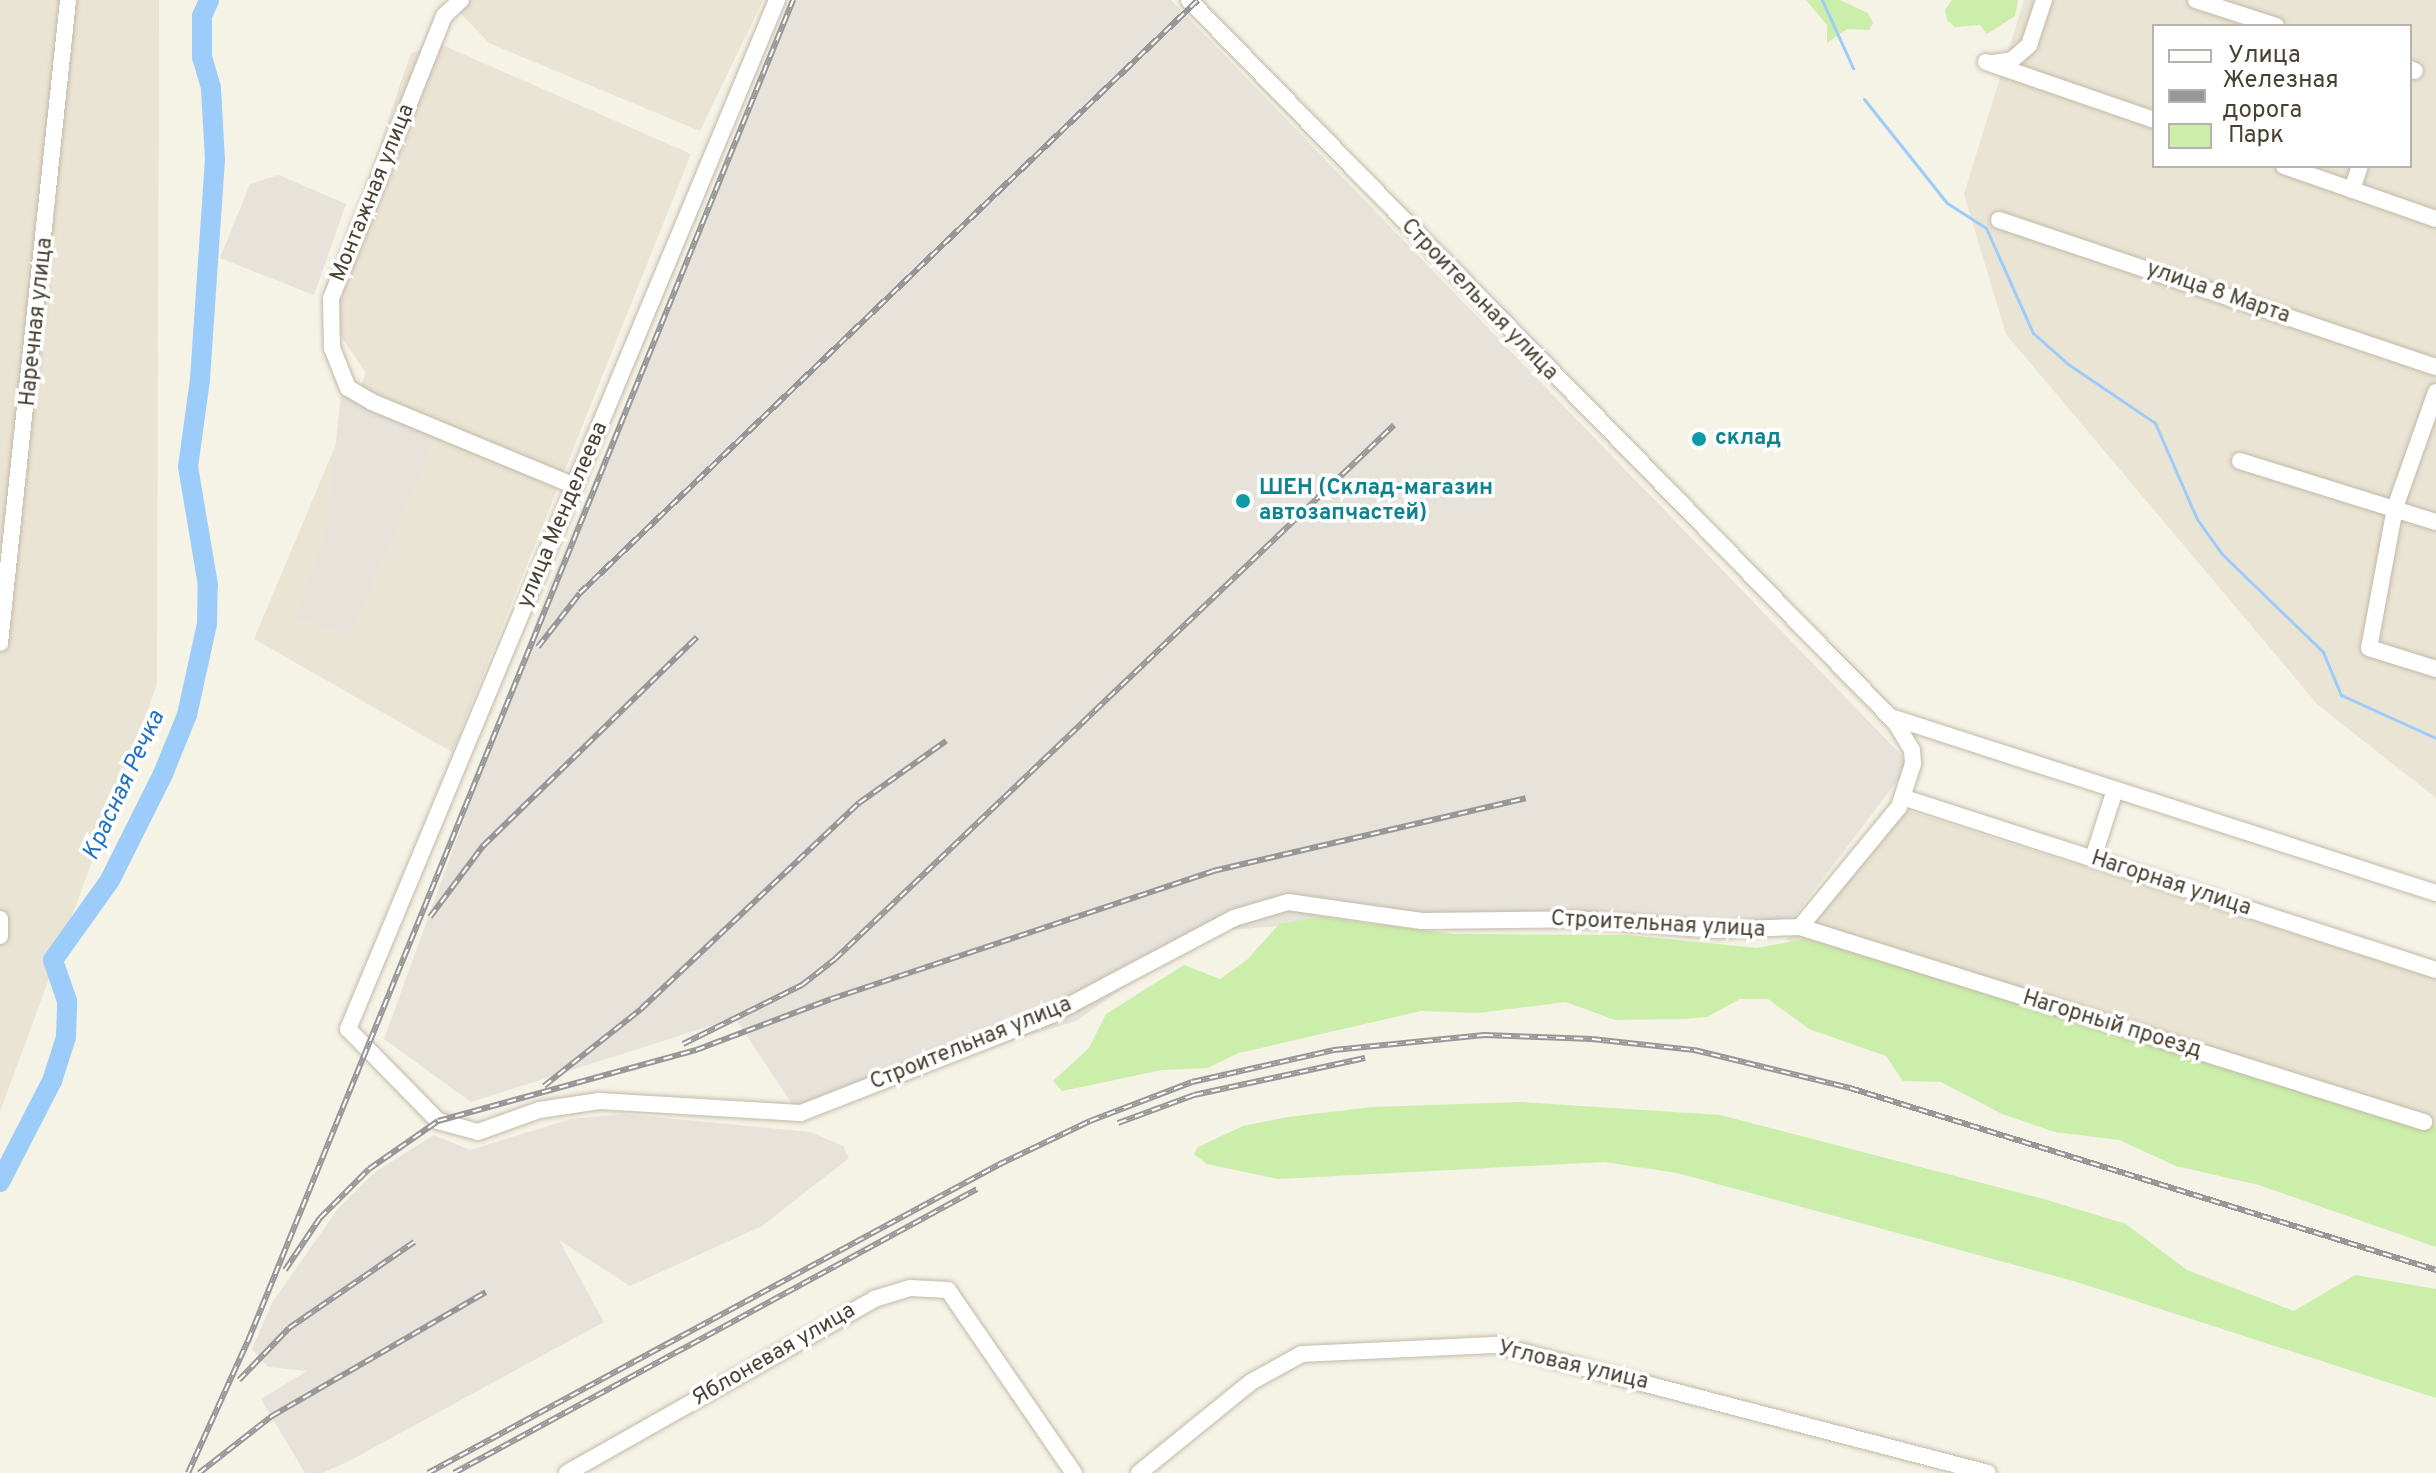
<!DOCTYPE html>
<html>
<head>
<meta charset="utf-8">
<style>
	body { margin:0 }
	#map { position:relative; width:2436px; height:1473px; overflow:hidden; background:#f5f2e6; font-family:Overpass,sans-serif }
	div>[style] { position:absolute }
	.residential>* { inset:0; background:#eae4d4 }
	.industrial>* { inset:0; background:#e7e3db }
	.green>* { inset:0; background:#cbeeaa }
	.stream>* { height:3px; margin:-1.5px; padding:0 1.5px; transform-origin:1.5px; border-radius:1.5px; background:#9cccf9 }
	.river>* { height:20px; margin:-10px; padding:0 10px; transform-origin:10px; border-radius:10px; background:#9cccf9 }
	.roads { filter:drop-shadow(0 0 2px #c2baa8) drop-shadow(0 0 2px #c2baa8) }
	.minor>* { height:16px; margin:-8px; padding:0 8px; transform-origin:8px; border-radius:8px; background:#fff }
	.rail>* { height:6px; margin-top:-3px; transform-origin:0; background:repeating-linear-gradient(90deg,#fff 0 9px,#979797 0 18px); box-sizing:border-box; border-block:2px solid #979797 }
	.dots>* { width:22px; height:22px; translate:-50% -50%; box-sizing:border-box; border:4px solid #fff; border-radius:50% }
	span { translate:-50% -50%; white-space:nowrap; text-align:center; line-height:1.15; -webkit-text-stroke:7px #fff; paint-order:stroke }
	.street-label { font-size:22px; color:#494234 }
	.culture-label { font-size:22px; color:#0d838f; font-weight:700 }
	.left { translate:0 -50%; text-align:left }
	.water-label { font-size:24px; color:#2172c2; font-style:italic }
	.legend { position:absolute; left:2152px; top:24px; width:260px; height:144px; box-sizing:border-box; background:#fff; border:2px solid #b6b3ae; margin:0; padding:10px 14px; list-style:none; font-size:24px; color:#494234 }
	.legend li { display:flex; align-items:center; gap:16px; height:40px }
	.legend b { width:40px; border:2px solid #b6b3ae }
</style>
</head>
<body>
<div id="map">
	<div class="residential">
		<div style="clip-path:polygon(0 0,159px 0,157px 684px,0 1112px)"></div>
		<div style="clip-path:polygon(448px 0,763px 0,700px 131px,489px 43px)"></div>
		<div style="clip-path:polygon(evenodd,2024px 0,2436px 0,2436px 798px,2318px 705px,2006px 334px,1964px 194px,2024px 0,2154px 26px,2410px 26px,2410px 166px,2154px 166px,2154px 26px)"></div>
		<div style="clip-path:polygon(440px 44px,691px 154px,452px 752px,254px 639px,366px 373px,323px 310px,411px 53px)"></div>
		<div style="clip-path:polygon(1899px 808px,2436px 979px,2436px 1140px,1786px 940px)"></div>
	</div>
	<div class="industrial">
		<div style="clip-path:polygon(794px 0,1171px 0,1910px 764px,1784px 930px,1444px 913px,1203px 932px,1076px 1021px,794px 1107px,735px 1018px,471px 1102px,384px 1039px,547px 591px)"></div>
		<div style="clip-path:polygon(279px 175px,346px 204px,314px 295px,220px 258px,250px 184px)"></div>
		<div style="clip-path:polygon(341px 393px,435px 438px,350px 635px,295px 617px,327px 528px)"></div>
		<div style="clip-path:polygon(624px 1114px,810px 1132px,843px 1146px,849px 1158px,762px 1226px,630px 1286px,559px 1240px,604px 1322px,349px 1461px,322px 1473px,305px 1473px,261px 1399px,307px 1371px,268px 1367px,252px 1349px,272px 1303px,337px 1210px,375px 1172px,434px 1135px,470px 1150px,571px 1119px)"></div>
	</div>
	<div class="green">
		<div style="clip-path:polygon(1806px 0,1840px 0,1868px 13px,1873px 23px,1869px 30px,1847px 29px,1827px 43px,1827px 25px)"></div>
		<div style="clip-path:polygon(1952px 0,2018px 0,2015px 16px,1987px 34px,1980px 25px,1955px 27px,1947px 20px,1945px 10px)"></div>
		<div style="clip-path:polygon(1319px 917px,1455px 934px,1628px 935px,1757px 948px,1805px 939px,2436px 1126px,2436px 1247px,2259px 1185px,2176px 1166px,2119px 1140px,2055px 1132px,2002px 1114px,1941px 1082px,1903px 1081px,1886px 1056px,1809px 1029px,1768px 999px,1740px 999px,1707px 1017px,1683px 1019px,1615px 1020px,1566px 1002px,1478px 1013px,1421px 1011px,1239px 1053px,1207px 1068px,1162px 1070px,1062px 1091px,1053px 1081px,1089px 1048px,1106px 1014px,1184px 965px,1220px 979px,1248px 959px,1279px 924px)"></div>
		<div style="clip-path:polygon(1522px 1102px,1720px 1115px,2044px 1199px,2126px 1224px,2187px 1270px,2294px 1311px,2355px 1275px,2436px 1289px,2436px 1398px,2077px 1282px,1677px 1173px,1604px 1162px,1278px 1179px,1207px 1164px,1194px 1154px,1198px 1147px,1243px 1126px,1288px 1117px,1372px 1107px)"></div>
	</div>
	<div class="stream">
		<div style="left:1822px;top:0;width:75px;rotate:65.5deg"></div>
		<div style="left:1864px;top:99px;width:133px;rotate:51.4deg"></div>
		<div style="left:1947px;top:203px;width:46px;rotate:32.7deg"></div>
		<div style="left:1986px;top:228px;width:115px;rotate:65.9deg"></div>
		<div style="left:2033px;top:333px;width:47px;rotate:41.5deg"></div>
		<div style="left:2068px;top:364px;width:105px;rotate:34.1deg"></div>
		<div style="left:2155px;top:423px;width:105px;rotate:66.4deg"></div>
		<div style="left:2197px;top:519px;width:43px;rotate:54.5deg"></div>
		<div style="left:2222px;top:554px;width:141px;rotate:44.1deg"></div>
		<div style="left:2323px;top:652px;width:47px;rotate:67.3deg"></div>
		<div style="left:2341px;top:695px;width:104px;rotate:24.4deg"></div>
	</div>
	<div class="river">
		<div style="left:0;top:1182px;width:114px;rotate:-62.8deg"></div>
		<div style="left:52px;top:1081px;width:46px;rotate:-72.3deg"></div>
		<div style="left:66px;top:1037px;width:36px;rotate:-88deg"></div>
		<div style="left:67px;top:1001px;width:43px;rotate:-108.9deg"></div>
		<div style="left:53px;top:960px;width:98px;rotate:-54.5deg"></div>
		<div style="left:110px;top:880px;width:119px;rotate:-63.4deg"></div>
		<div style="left:163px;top:774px;width:64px;rotate:-67.9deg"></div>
		<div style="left:187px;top:715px;width:93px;rotate:-77.6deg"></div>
		<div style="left:207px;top:624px;width:39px;rotate:-89deg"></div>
		<div style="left:208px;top:585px;width:120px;rotate:-99.6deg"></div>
		<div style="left:188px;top:467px;width:89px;rotate:-82.2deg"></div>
		<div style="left:200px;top:379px;width:220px;rotate:-86.1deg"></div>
		<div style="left:215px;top:160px;width:72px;rotate:-93.2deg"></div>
		<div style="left:211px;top:88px;width:32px;rotate:-106deg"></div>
		<div style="left:202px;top:57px;width:41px;rotate:-90deg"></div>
		<div style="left:202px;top:16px;width:17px;rotate:-66deg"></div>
	</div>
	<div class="roads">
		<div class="minor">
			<div style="left:461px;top:0;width:23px;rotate:137deg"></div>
			<div style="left:444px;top:16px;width:304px;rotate:111.8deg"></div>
			<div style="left:331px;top:298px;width:50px;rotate:88.9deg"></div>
			<div style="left:332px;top:348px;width:43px;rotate:68.2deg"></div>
			<div style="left:348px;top:388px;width:28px;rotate:30deg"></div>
			<div style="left:372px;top:402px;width:220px;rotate:22.5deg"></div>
			<div style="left:777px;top:0;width:1115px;rotate:112.63deg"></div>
			<div style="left:348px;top:1029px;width:129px;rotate:45.6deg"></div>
			<div style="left:438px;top:1121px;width:41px;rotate:15.4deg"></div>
			<div style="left:478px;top:1132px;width:65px;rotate:-19.8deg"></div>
			<div style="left:539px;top:1110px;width:61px;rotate:-8.5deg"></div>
			<div style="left:599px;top:1101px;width:202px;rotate:3.4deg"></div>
			<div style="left:801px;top:1113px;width:269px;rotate:-21.4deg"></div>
			<div style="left:1051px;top:1015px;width:207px;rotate:-27.9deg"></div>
			<div style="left:1234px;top:918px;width:56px;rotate:-16.5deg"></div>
			<div style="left:1288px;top:902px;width:135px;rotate:8.1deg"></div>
			<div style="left:1422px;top:921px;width:153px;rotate:-0.7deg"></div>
			<div style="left:1575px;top:919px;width:143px;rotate:4.4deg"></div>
			<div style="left:1718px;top:930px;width:82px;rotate:-2.1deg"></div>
			<div style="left:1800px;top:927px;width:156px;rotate:-50.5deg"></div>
			<div style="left:1899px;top:807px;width:45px;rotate:-72deg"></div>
			<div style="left:1913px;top:764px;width:14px;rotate:-94deg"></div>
			<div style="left:1912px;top:750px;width:31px;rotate:-121deg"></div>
			<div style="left:1896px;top:723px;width:1011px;rotate:-134.36deg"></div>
			<div style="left:2196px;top:0;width:84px;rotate:18deg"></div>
			<div style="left:1986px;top:62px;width:178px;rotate:19deg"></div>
			<div style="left:1993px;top:63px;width:19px;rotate:-9deg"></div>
			<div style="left:2012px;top:60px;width:23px;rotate:-41deg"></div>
			<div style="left:2029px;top:45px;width:47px;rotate:-71.6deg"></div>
			<div style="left:2410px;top:69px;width:5px;rotate:22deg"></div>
			<div style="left:2284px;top:166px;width:161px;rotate:19.2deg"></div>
			<div style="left:2352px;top:190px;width:25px;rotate:-72deg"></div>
			<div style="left:1999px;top:220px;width:461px;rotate:18.6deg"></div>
			<div style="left:2436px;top:392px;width:123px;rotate:109.5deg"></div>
			<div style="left:2395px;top:508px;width:142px;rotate:100.5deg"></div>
			<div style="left:2369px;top:648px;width:70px;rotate:17.4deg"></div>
			<div style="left:2240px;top:461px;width:205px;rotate:17.3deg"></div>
			<div style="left:0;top:643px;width:647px;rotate:-83.96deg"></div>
			<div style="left:1891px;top:717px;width:573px;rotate:17.9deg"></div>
			<div style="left:1905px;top:798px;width:558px;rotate:17.95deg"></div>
			<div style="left:2093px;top:858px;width:71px;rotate:-72.1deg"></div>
			<div style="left:0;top:919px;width:17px;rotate:90deg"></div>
			<div style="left:1800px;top:927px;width:654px;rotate:17.35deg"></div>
			<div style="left:567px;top:1473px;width:353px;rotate:-29.5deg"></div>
			<div style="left:874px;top:1299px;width:38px;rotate:-17deg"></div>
			<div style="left:910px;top:1288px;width:38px;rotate:3deg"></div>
			<div style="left:948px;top:1290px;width:222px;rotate:55.5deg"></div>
			<div style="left:1139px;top:1473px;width:144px;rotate:-39.1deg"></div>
			<div style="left:1251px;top:1382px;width:58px;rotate:-28.8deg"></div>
			<div style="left:1302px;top:1354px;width:194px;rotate:-2.7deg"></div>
			<div style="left:1496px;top:1345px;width:508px;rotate:14.58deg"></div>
		</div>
	</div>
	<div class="rail">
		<div style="left:538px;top:647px;width:68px;rotate:-52.1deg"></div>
		<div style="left:580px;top:593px;width:856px;rotate:-43.82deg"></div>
		<div style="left:430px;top:917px;width:89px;rotate:-53.3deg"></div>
		<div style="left:483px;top:846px;width:299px;rotate:-44.3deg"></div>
		<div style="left:683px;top:1044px;width:133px;rotate:-26.4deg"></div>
		<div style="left:802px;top:985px;width:42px;rotate:-38.2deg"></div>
		<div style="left:835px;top:959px;width:773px;rotate:-43.69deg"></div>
		<div style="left:544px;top:1086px;width:124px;rotate:-38.4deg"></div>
		<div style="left:641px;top:1009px;width:300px;rotate:-43.4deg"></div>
		<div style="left:859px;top:803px;width:107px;rotate:-35.5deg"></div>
		<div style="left:1118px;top:1123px;width:81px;rotate:-20.2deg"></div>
		<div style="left:1194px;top:1095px;width:175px;rotate:-12.2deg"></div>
		<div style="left:285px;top:1270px;width:63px;rotate:-56.1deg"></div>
		<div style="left:320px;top:1218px;width:69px;rotate:-45deg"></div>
		<div style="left:369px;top:1169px;width:84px;rotate:-34.8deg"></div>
		<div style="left:438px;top:1121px;width:268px;rotate:-15.4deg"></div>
		<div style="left:696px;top:1050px;width:144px;rotate:-20.7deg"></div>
		<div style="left:831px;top:999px;width:403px;rotate:-18.5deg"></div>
		<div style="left:1213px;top:871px;width:321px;rotate:-13.1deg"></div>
		<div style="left:239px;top:1380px;width:72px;rotate:-46.1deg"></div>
		<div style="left:289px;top:1328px;width:152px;rotate:-34.5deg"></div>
		<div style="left:188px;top:1473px;width:145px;rotate:-65.6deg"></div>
		<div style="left:248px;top:1341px;width:1448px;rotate:-67.88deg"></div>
		<div style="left:199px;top:1473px;width:93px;rotate:-38deg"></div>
		<div style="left:272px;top:1416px;width:247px;rotate:-30.1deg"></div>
		<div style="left:428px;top:1473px;width:648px;rotate:-28.38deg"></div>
		<div style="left:998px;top:1165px;width:102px;rotate:-25.6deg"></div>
		<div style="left:1090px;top:1121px;width:109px;rotate:-20.9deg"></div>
		<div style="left:1192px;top:1082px;width:146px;rotate:-12.7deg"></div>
		<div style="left:1334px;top:1050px;width:151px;rotate:-5.7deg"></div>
		<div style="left:1484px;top:1035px;width:108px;rotate:2.1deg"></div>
		<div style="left:1592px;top:1039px;width:103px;rotate:6.2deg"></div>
		<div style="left:1694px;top:1050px;width:161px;rotate:13.7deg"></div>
		<div style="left:1850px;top:1088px;width:614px;rotate:17.25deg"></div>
		<div style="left:454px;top:1473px;width:595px;rotate:-28.5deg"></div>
	</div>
	<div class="dots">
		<div style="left:1699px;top:439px;background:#0f9aa8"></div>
		<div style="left:1243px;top:501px;background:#0f9aa8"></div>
	</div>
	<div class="street-label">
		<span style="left:373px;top:193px;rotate:-68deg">Монтажная улица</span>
		<span style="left:2218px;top:293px;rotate:19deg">улица 8 Марта</span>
		<span style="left:1479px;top:300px;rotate:46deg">Строительная улица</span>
		<span style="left:37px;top:322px;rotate:-84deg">Наречная улица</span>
		<span style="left:563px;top:515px;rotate:-67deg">улица Менделеева</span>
		<span style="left:2171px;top:884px;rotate:18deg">Нагорная улица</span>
		<span style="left:1658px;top:925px;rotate:3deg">Строительная улица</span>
		<span style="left:2112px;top:1025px;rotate:17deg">Нагорный проезд</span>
		<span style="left:971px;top:1044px;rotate:-22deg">Строительная улица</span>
		<span style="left:774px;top:1355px;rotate:-30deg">Яблоневая улица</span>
		<span style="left:1573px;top:1366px;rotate:13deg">Угловая улица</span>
	</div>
	<div class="culture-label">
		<span class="left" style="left:1715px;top:439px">склад</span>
		<span class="left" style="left:1259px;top:501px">ШЕН (Склад-магазин<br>автозапчастей)</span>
	</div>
	<div class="water-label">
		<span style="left:125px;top:786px;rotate:-65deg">Красная Речка</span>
	</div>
	<ul class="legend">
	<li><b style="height:10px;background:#fff"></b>Улица</li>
	<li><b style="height:10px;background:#979797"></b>Железная дорога</li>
	<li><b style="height:22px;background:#cbeeaa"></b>Парк</li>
	</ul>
</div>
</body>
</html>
